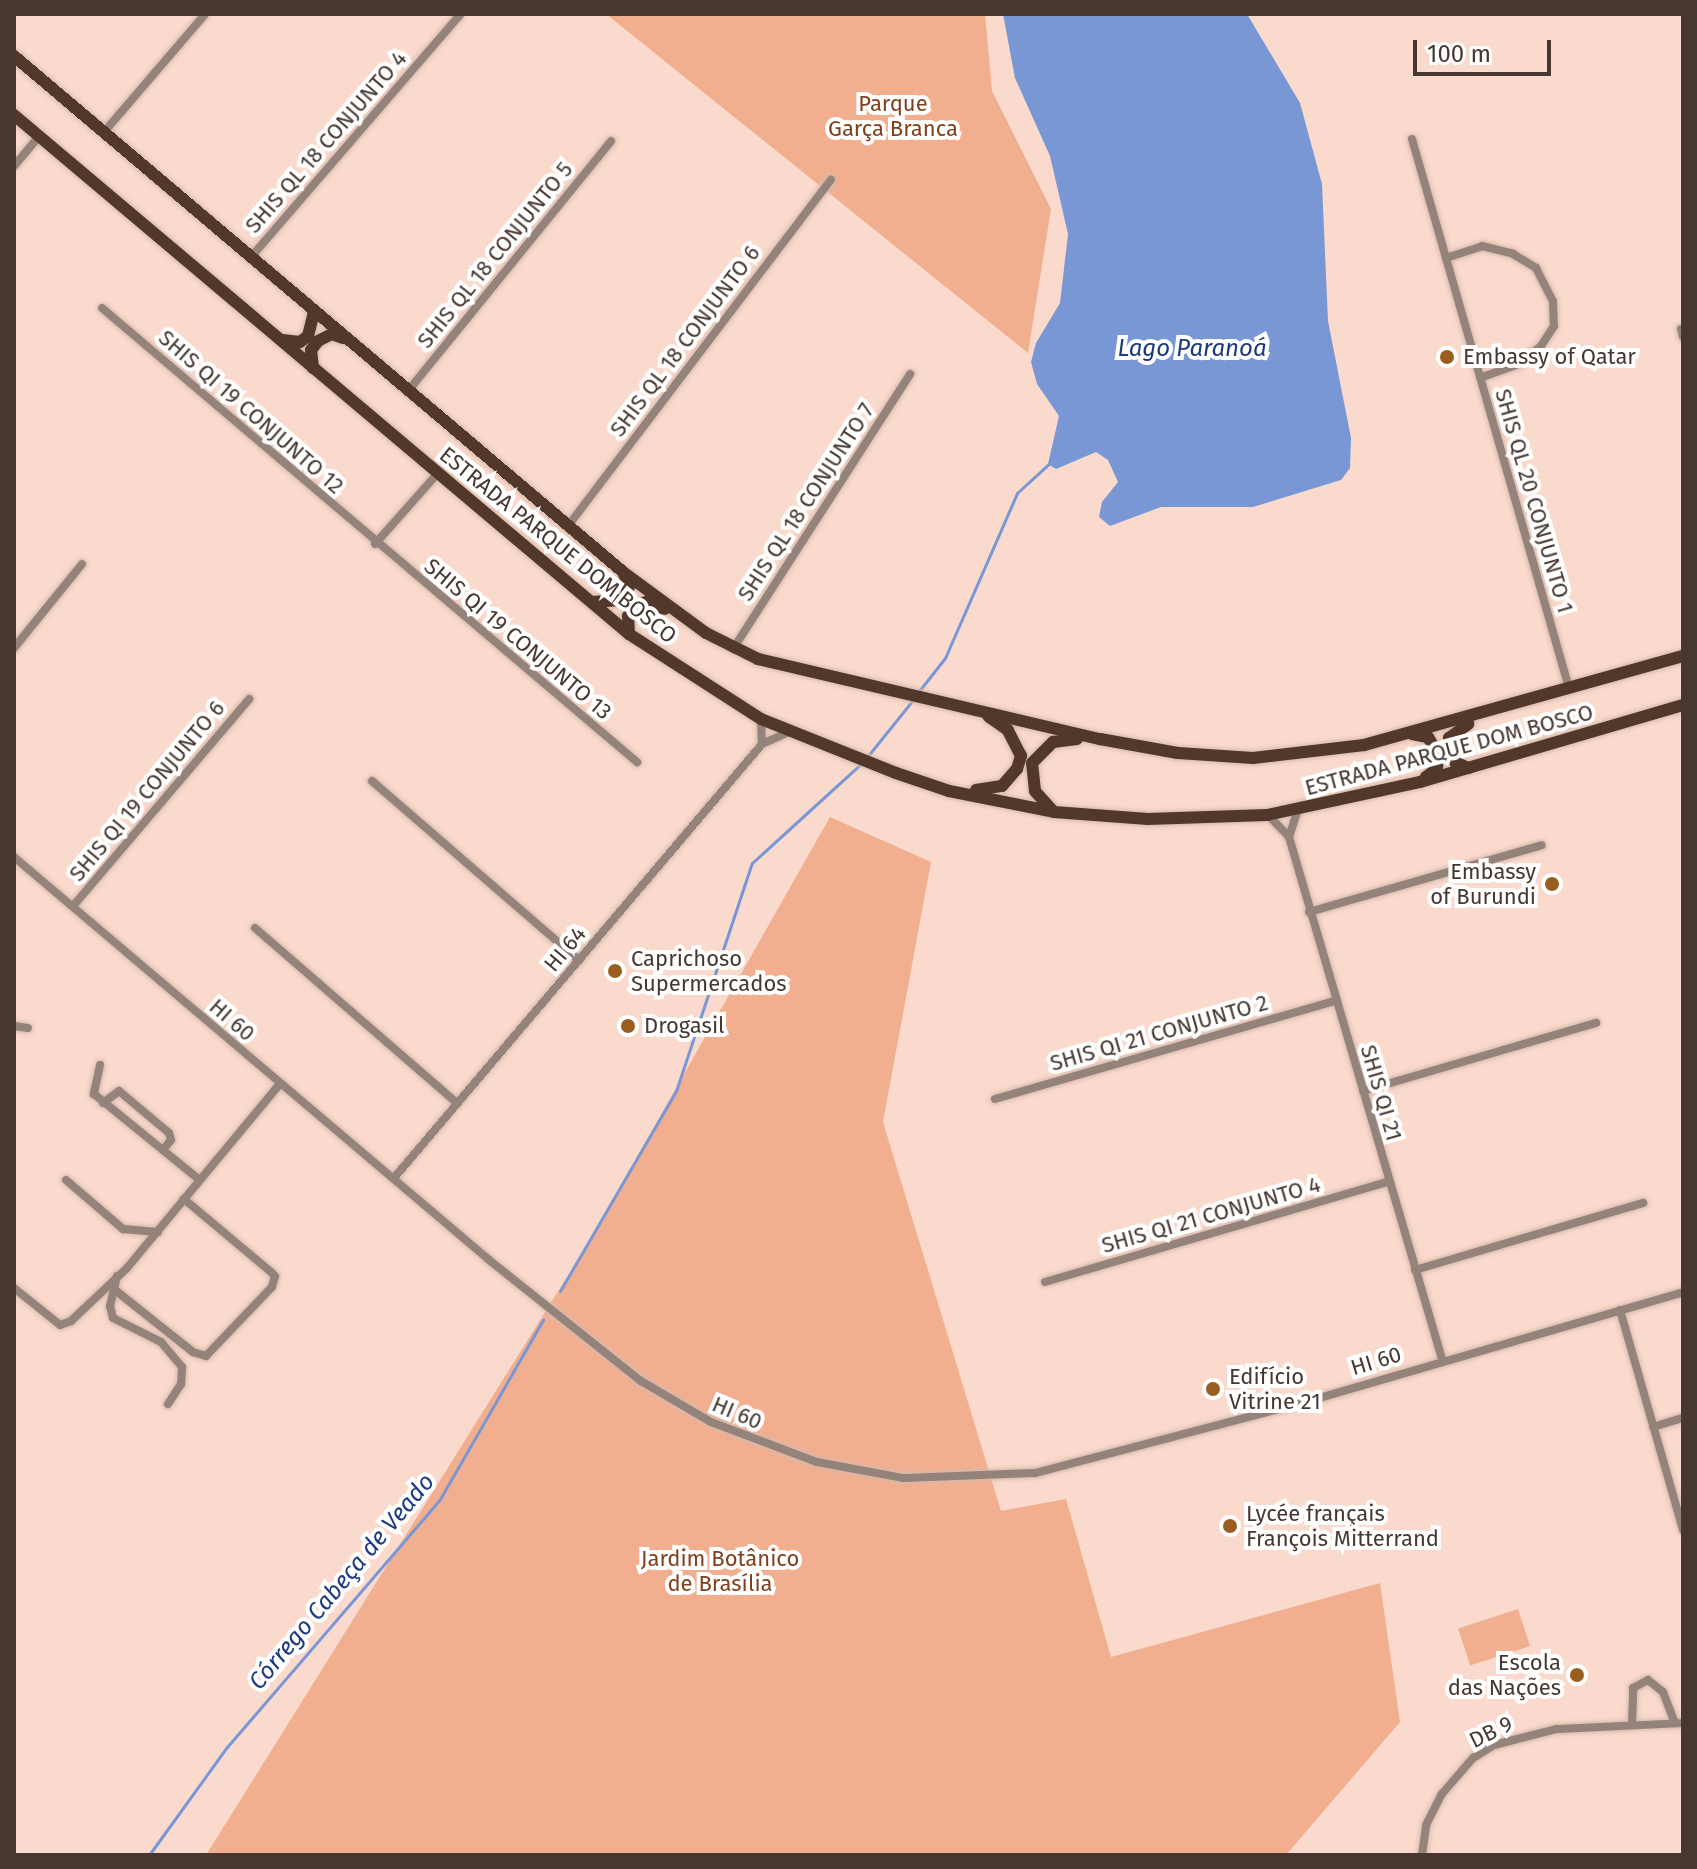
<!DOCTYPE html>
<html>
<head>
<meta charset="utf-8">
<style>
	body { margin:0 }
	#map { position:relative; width:1697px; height:1869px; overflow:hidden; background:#fadacc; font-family:"Fira Sans",sans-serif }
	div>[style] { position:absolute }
	.green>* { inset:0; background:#f2af8f; transform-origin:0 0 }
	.water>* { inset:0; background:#7a97d5 }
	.stream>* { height:3px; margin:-1.5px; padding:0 1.5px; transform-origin:1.5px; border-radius:1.5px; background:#7a97d5 }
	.roads { filter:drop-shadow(0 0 2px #d6b9ad) drop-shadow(0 0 2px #d6b9ad) }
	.street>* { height:8px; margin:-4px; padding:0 4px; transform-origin:4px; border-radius:4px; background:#93837b }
	.primary>* { height:12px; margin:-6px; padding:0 6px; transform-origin:6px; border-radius:6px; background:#51382a }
	.dots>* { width:22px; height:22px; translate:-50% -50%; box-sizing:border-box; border:4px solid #fff; border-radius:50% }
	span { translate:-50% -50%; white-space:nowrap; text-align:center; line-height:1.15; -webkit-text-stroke:8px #fff; paint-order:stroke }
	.park-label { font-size:22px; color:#81401d }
	.street-label { font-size:22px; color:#473730 }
	.poi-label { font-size:22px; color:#473730 }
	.left { translate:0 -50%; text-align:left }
	.right { translate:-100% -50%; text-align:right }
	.water-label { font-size:24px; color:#1c3982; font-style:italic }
	.frame { position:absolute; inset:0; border:16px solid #473730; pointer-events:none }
	.scale { position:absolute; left:1413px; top:40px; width:138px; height:36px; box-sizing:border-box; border:4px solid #473730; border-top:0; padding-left:10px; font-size:24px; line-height:28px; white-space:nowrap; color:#473730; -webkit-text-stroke:6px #fff; paint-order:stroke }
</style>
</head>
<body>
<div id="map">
	<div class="green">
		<div style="clip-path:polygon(606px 14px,985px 14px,992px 91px,1051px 209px,1028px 353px)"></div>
		<div style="clip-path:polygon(830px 817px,931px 862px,883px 1122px,1001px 1511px,1066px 1499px,1111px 1657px,1380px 1583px,1400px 1722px,1286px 1855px,206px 1855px,587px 1245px)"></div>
		<div style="left:1518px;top:1609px;width:39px;height:63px;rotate:72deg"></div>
	</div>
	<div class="water">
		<div style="clip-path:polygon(1003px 14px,1247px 14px,1300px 103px,1322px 184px,1328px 321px,1351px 438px,1350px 468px,1341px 480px,1253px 507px,1161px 507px,1110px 526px,1099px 517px,1102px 502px,1118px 482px,1108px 460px,1096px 452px,1056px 469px,1048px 464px,1059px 416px,1037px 384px,1031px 362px,1036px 343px,1060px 303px,1068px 234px,1050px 156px,1015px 78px)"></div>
	</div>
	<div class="stream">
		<div style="left:919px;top:691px;width:42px;rotate:-51.8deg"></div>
		<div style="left:945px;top:658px;width:180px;rotate:-66.4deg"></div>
		<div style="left:1017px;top:493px;width:46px;rotate:-42.4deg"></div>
		<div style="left:867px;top:757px;width:72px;rotate:-51.2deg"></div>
		<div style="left:560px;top:1291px;width:231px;rotate:-59.9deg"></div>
		<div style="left:676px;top:1091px;width:240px;rotate:-71.6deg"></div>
		<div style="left:752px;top:863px;width:149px;rotate:-42.3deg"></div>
		<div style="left:149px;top:1855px;width:133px;rotate:-54.2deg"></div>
		<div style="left:227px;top:1747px;width:327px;rotate:-49.3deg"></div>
		<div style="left:440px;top:1499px;width:207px;rotate:-60.1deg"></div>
	</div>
	<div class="roads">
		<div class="street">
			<div style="left:104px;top:132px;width:155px;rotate:-49.4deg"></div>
			<div style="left:1412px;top:139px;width:571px;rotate:74.04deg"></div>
			<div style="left:14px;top:166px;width:39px;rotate:-50deg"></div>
			<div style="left:251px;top:257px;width:320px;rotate:-49.2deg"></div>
			<div style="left:1446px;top:258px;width:38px;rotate:-18deg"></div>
			<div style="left:1482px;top:246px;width:32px;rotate:14deg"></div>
			<div style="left:1513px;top:254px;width:27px;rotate:31deg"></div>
			<div style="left:1536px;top:268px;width:37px;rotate:63deg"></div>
			<div style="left:1553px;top:301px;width:25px;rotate:88deg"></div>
			<div style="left:1554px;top:326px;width:24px;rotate:123deg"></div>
			<div style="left:1541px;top:346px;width:28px;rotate:141deg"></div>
			<div style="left:1519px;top:364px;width:41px;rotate:160.3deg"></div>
			<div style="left:102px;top:308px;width:702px;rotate:40.32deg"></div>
			<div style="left:1681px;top:329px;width:8px;rotate:76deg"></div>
			<div style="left:408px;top:391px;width:322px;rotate:-50.9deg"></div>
			<div style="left:568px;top:526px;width:435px;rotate:-52.8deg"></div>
			<div style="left:375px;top:544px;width:95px;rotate:-48.4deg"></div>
			<div style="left:14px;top:648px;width:108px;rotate:-51deg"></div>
			<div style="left:733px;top:649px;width:327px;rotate:-57.2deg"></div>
			<div style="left:761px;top:719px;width:25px;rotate:88deg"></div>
			<div style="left:372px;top:781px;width:274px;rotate:40.9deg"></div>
			<div style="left:1268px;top:815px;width:30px;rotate:46deg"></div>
			<div style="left:1289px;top:837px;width:544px;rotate:73.66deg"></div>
			<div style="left:1289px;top:837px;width:26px;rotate:-72deg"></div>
			<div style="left:14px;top:857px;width:622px;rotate:40.3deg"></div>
			<div style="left:488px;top:1259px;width:196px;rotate:38.6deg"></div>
			<div style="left:641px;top:1381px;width:81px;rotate:30.4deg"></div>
			<div style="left:711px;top:1422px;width:113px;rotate:20.7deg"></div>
			<div style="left:817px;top:1462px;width:87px;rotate:10.5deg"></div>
			<div style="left:903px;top:1478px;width:132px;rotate:-2.2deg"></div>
			<div style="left:1035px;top:1473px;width:276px;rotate:-14.7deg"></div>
			<div style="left:1302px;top:1403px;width:397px;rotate:-16.2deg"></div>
			<div style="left:73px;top:906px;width:272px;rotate:-49.6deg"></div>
			<div style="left:1309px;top:912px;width:242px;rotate:-16deg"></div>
			<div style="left:255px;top:928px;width:266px;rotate:40.9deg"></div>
			<div style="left:14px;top:1026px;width:14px;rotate:8deg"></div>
			<div style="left:100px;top:1065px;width:30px;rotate:102deg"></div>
			<div style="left:94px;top:1094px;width:136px;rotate:39.1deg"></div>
			<div style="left:1363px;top:1091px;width:243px;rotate:-16.3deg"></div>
			<div style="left:995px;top:1099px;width:353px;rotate:-16.1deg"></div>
			<div style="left:103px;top:1103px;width:20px;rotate:-37deg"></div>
			<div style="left:119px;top:1091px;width:65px;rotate:40deg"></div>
			<div style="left:169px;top:1133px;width:7px;rotate:74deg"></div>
			<div style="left:171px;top:1140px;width:13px;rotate:129deg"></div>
			<div style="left:394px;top:1178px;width:569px;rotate:-49.7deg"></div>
			<div style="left:762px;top:744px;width:30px;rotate:-24deg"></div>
			<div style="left:66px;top:1180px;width:75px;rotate:40.7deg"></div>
			<div style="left:123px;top:1229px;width:35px;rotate:5deg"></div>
			<div style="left:1415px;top:1270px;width:238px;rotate:-16.4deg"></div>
			<div style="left:117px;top:1276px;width:31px;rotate:103deg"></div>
			<div style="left:110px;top:1306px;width:12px;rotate:76deg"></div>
			<div style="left:113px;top:1318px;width:54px;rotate:26.6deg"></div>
			<div style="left:161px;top:1342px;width:33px;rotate:50deg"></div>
			<div style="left:182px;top:1367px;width:17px;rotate:93deg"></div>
			<div style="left:181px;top:1384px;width:24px;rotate:123deg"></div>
			<div style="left:1045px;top:1282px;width:356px;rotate:-16.3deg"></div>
			<div style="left:14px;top:1288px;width:59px;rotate:38.8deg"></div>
			<div style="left:60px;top:1325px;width:12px;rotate:-20deg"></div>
			<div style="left:71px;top:1321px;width:77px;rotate:-43.4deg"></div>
			<div style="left:127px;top:1268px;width:239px;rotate:-50.3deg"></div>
			<div style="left:115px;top:1290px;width:100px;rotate:38.5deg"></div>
			<div style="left:193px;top:1352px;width:14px;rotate:17deg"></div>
			<div style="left:206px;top:1356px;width:95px;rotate:-46.3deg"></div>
			<div style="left:272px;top:1287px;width:11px;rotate:-75deg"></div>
			<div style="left:275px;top:1276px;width:6px;rotate:-135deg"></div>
			<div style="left:271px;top:1272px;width:114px;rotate:-140deg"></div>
			<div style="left:1620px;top:1310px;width:229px;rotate:74deg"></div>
			<div style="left:1653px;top:1427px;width:31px;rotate:-17deg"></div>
			<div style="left:1632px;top:1725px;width:37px;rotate:-88deg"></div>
			<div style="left:1633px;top:1688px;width:17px;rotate:-28deg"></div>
			<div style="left:1648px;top:1680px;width:19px;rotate:39deg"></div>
			<div style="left:1663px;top:1692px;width:33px;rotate:69deg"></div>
			<div style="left:1422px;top:1855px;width:30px;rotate:-82deg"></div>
			<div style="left:1426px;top:1825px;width:34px;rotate:-63deg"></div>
			<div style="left:1441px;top:1795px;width:49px;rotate:-49.1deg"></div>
			<div style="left:1473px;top:1758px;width:25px;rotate:-32deg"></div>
			<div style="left:1494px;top:1745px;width:65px;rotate:-14.3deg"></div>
			<div style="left:1557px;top:1729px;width:126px;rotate:-2.7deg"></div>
		</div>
		<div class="primary">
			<div style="left:14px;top:56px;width:798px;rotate:40.27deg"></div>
			<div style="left:623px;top:572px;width:103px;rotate:36.3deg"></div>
			<div style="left:706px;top:633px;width:58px;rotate:26.6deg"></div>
			<div style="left:758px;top:659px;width:351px;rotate:13.2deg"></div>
			<div style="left:1100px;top:739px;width:79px;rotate:10.2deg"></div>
			<div style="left:1178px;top:753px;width:75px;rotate:3.8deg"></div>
			<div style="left:1253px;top:758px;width:112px;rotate:-6.7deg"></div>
			<div style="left:1364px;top:745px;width:331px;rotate:-15.6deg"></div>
			<div style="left:14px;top:115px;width:805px;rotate:40.16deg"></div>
			<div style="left:629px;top:634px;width:157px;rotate:32.8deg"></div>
			<div style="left:761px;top:719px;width:145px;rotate:21.8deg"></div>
			<div style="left:896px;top:773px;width:56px;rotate:18.8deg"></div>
			<div style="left:949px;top:791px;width:107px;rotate:11.3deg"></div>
			<div style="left:1054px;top:812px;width:94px;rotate:4.3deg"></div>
			<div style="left:1148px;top:819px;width:119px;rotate:-1.9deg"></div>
			<div style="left:1267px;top:815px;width:157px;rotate:-12.2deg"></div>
			<div style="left:1420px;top:782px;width:274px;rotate:-16.3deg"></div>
			<div style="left:282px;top:340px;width:18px;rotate:6deg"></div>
			<div style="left:300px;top:342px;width:10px;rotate:-37deg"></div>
			<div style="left:308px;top:336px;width:25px;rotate:-76deg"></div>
			<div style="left:313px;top:368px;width:18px;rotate:-96deg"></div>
			<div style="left:311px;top:350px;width:11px;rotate:-52deg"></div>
			<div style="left:318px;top:341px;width:16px;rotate:-27deg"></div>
			<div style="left:332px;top:334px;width:12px;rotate:20deg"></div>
			<div style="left:592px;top:602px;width:32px;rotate:-4deg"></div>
			<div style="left:624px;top:600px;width:15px;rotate:-70deg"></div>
			<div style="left:629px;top:586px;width:13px;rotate:-113deg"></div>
			<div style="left:629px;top:634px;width:18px;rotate:-93deg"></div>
			<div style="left:628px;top:616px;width:13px;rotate:-48deg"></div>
			<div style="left:637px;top:606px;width:10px;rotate:-24deg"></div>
			<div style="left:646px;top:602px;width:20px;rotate:20deg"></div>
			<div style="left:1412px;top:734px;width:16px;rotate:11deg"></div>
			<div style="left:1428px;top:737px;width:20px;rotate:60deg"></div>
			<div style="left:1438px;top:754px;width:15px;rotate:94deg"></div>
			<div style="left:1437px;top:769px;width:14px;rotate:144deg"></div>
			<div style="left:1468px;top:768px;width:14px;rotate:-155deg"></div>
			<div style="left:1455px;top:762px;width:25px;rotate:-104deg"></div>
			<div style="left:1449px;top:738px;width:24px;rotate:-36deg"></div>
			<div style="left:976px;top:790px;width:26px;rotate:-9deg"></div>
			<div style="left:1002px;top:786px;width:23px;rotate:-49deg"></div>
			<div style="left:1017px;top:769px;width:14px;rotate:-73deg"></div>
			<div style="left:1021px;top:756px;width:29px;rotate:-117deg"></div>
			<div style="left:1008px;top:730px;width:24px;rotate:-145deg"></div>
			<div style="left:1052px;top:810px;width:25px;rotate:-132deg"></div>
			<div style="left:1035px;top:791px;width:28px;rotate:-96deg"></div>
			<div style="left:1032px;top:763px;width:30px;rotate:-45deg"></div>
			<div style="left:1053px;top:742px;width:24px;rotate:-7deg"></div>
		</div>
	</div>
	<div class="dots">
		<div style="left:1447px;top:357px;background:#995d1f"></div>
		<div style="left:1552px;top:884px;background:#995d1f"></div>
		<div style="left:615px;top:971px;background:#995d1f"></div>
		<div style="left:628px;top:1026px;background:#995d1f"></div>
		<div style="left:1213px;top:1389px;background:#995d1f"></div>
		<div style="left:1230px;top:1526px;background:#995d1f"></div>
		<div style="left:1577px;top:1675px;background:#995d1f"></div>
	</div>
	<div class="park-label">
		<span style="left:893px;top:116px">Parque<br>Garça Branca</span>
		<span style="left:720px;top:1571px">Jardim Botânico<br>de Brasília</span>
	</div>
	<div class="street-label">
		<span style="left:326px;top:142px;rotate:-49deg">SHIS QL 18 CONJUNTO 4</span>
		<span style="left:495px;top:255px;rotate:-51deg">SHIS QL 18 CONJUNTO 5</span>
		<span style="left:685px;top:341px;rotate:-53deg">SHIS QL 18 CONJUNTO 6</span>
		<span style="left:251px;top:412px;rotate:41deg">SHIS QI 19 CONJUNTO 12</span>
		<span style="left:1534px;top:501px;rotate:74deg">SHIS QL 20 CONJUNTO 1</span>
		<span style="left:806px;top:502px;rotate:-57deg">SHIS QL 18 CONJUNTO 7</span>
		<span style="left:558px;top:545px;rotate:39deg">ESTRADA PARQUE DOM BOSCO</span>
		<span style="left:518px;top:639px;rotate:40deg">SHIS QI 19 CONJUNTO 13</span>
		<span style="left:1449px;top:750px;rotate:-15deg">ESTRADA PARQUE DOM BOSCO</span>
		<span style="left:147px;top:791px;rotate:-50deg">SHIS QI 19 CONJUNTO 6</span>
		<span style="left:565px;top:949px;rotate:-50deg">HI 64</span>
		<span style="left:232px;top:1020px;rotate:41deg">HI 60</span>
		<span style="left:1159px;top:1033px;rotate:-16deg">SHIS QI 21 CONJUNTO 2</span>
		<span style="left:1381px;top:1093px;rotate:74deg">SHIS QI 21</span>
		<span style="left:1211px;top:1215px;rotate:-16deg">SHIS QI 21 CONJUNTO 4</span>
		<span style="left:1376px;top:1361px;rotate:-17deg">HI 60</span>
		<span style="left:737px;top:1413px;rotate:23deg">HI 60</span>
		<span style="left:1491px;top:1732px;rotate:-26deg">DB 9</span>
	</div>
	<div class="poi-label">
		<span class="left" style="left:1463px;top:357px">Embassy of Qatar</span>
		<span class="right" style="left:1536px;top:884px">Embassy<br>of Burundi</span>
		<span class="left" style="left:631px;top:971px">Caprichoso<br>Supermercados</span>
		<span class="left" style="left:644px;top:1026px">Drogasil</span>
		<span class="left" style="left:1229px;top:1389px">Edifício<br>Vitrine 21</span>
		<span class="left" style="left:1246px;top:1526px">Lycée français<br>François Mitterrand</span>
		<span class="right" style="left:1561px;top:1675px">Escola<br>das Nações</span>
	</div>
	<div class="water-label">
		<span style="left:1192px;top:349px">Lago Paranoá</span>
		<span style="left:342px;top:1582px;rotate:-50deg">Córrego Cabeça de Veado</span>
	</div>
	<div class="frame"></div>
	<div class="scale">100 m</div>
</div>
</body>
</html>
